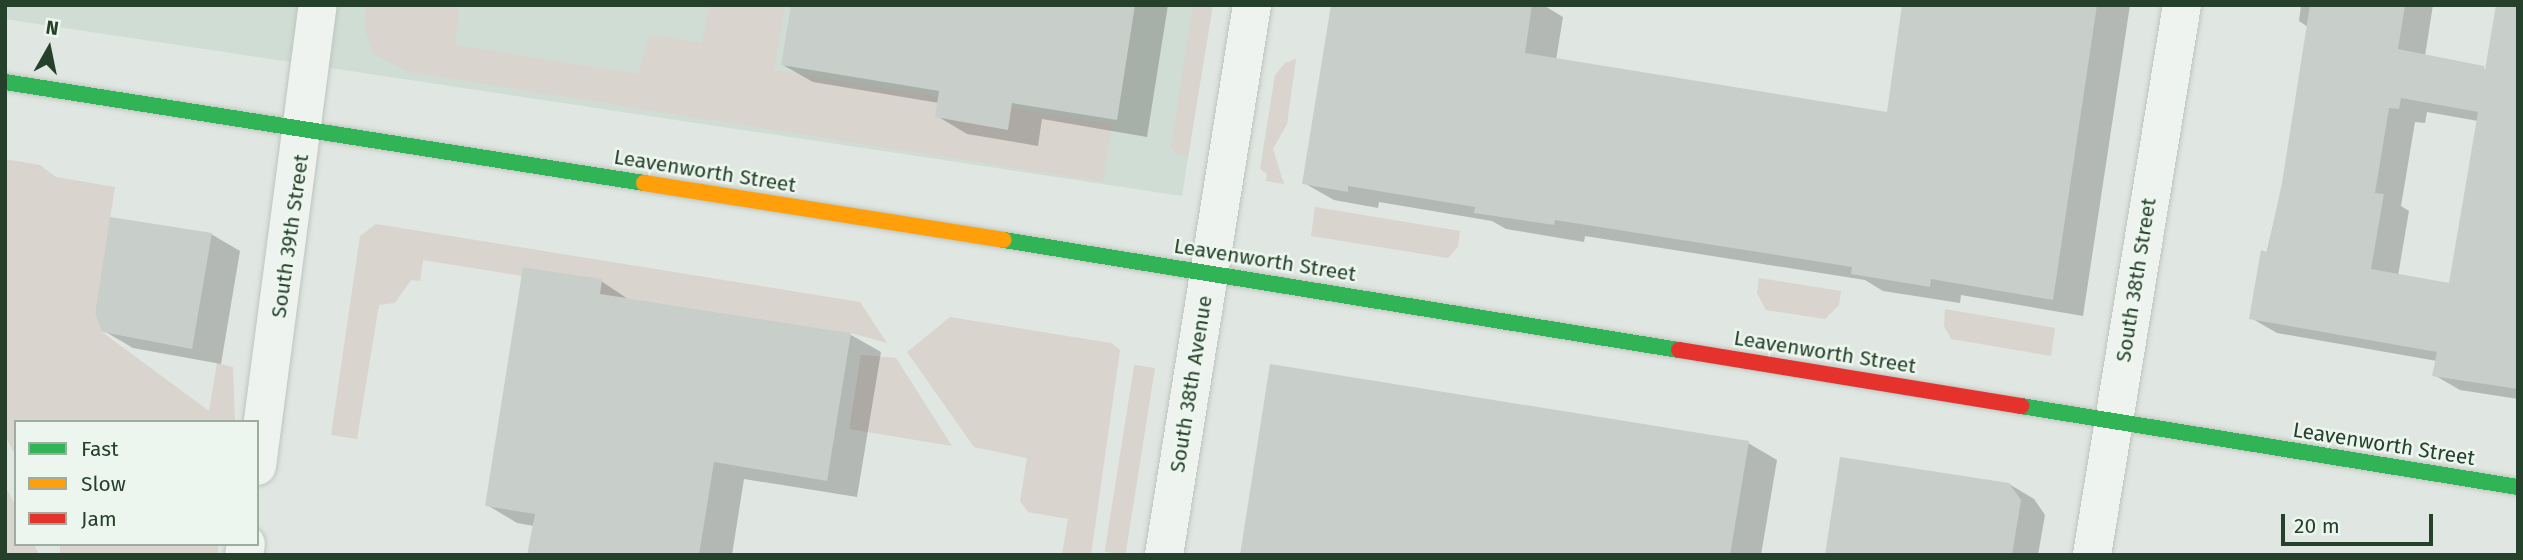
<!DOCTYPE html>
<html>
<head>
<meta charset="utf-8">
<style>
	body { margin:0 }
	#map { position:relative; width:2523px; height:560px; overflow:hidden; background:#e0e6e1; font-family:"Fira Sans",sans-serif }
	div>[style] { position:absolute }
	.built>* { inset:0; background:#d0ddd4 }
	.green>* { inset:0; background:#d9d4cd; transform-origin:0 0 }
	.shadow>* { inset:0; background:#0003 }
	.building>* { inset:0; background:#c8cec9 }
	.roads { filter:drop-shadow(0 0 2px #bec4bf) drop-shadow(0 0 2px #bec4bf) }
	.street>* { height:38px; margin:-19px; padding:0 19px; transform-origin:19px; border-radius:19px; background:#eff3f0 }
	.fast>* { height:16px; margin:-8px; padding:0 8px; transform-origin:8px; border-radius:8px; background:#30b455 }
	.slow>* { height:16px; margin:-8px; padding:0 8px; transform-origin:8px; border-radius:8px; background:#ff9f0a }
	.jam>* { height:16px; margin:-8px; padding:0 8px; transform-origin:8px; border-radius:8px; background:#e5322d }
	span { translate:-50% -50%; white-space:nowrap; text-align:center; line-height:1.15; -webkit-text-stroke:5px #edf6ee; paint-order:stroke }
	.street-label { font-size:21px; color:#25412b }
	.frame { position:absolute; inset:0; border:7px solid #25412b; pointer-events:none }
	.legend { position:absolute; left:14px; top:420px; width:245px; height:126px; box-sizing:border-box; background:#edf6ee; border:2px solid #9daea0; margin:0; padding:9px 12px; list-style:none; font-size:21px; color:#25412b }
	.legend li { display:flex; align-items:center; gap:14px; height:35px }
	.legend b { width:35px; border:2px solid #9daea0 }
	.north { position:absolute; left:14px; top:14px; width:70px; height:70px; -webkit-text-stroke:5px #edf6ee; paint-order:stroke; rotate:9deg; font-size:19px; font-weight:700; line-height:28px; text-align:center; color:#25412b }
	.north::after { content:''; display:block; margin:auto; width:24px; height:32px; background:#25412b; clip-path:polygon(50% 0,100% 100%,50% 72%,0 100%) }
	.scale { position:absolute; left:2281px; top:514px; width:152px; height:32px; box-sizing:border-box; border:4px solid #25412b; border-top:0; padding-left:9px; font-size:21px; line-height:24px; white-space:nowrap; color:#25412b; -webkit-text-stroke:5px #edf6ee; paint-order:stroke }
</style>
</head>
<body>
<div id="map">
	<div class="built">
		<div style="clip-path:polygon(5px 5px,1212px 5px,1182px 196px,5px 19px)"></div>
	</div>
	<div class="green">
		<div style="clip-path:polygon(366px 5px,455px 5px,459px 11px,455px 45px,638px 74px,648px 38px,657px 35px,702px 43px,709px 5px,776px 5px,785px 8px,774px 70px,1112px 124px,1103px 182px,409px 72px,373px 54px,365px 30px)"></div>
		<div style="clip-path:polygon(1193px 5px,1213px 5px,1188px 157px,1175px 153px,1171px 146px)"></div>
		<div style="clip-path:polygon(1296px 59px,1287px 124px,1273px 149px,1284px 184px,1266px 181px,1267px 174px,1260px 169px,1275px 75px,1285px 63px)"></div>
		<div style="clip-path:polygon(5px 159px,40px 165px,56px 177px,115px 187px,95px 313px,102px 332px,209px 411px,217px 363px,233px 367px,235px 422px,16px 422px,16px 456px,5px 436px)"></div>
		<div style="clip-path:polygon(1315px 207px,1460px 231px,1458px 247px,1448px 258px,1311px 236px)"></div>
		<div style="clip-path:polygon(376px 224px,860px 302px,887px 343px,851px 333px,600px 294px,601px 279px,524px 267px,522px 276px,423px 260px,420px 281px,411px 280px,395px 303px,379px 305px,357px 439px,331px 435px,360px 236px)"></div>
		<div style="clip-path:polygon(1759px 278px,1841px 291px,1839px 305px,1825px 319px,1766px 310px,1757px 293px)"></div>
		<div style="clip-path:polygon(1945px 309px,2055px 328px,2051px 356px,1951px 339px,1944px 326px)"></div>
		<div style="clip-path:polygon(950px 317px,1111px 343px,1120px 350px,1091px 555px,1062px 555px,1068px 519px,1028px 512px,1020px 501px,1027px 458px,974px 447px,907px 352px)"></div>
		<div style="clip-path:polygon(861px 355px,896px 358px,952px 446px,849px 429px)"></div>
		<div style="left:1155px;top:368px;width:189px;height:21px;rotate:99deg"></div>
		<div style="clip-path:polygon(5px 486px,16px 506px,16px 544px,34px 544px,39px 555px,5px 555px)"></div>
		<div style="left:60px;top:544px;width:158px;height:12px"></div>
	</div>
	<div class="shadow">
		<div style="clip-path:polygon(792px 5px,1168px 5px,1147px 137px,1042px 119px,1038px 146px,967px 134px,937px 116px,939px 103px,813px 82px,783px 65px)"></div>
		<div style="clip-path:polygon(1332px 5px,1543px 5px,1563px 17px,1556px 60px,1889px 114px,1904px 5px,2130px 5px,2083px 316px,1961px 295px,1960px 303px,1883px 291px,1865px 280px,1585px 236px,1584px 242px,1506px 229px,1492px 221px,1379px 202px,1378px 208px,1334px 200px,1304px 183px)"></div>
		<div style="clip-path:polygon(evenodd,2301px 5px,2433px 5px,2425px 56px,2518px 78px,2518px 399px,2460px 390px,2434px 375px,2437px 361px,2277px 333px,2251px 318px,2283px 183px,2308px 27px,2299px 21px,2301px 5px,2427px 112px,2478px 121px,2450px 285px,2398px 276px,2409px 211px,2401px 206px,2415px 122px,2425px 123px,2427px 112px)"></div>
		<div style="clip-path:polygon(211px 234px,240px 251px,221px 364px,133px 348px,104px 331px)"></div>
		<div style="clip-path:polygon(601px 281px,631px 301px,851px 335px,881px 352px,857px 497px,744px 479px,732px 555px,529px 555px,534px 526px,517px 523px,487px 505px)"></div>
		<div style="clip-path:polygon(1748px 443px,1777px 460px,1761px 555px,1242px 555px)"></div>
		<div style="clip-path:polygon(2009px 484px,2034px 499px,2045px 515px,2038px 555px,1826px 555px)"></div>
	</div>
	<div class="building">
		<div style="clip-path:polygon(791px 5px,1135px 5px,1117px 120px,1012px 103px,1008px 130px,935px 117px,939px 91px,781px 65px)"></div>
		<div style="clip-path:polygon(1331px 5px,1532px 5px,1525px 53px,1887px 112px,1902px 5px,2097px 5px,2053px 300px,1931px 279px,1930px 287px,1851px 274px,1852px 267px,1555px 220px,1554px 225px,1474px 213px,1475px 207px,1348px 186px,1348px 192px,1302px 184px)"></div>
		<div style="clip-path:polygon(evenodd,2310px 5px,2405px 5px,2398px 49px,2484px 66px,2485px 70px,2496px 5px,2518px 7px,2518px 389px,2432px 376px,2437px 352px,2249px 319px,2261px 250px,2267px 252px,2282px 183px,2310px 5px,2401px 98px,2478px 112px,2449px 283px,2371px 269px,2384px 194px,2375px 193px,2389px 108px,2399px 109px,2401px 98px)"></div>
		<div style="clip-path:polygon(110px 217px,212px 233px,192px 349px,102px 332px,95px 313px)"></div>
		<div style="clip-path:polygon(523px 267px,602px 279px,600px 294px,851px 333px,827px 481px,714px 462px,699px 555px,527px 555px,535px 514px,485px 506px)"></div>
		<div style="clip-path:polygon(1270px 364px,1749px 441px,1730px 555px,1240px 555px)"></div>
		<div style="clip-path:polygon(1840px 457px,2009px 483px,2021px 500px,2012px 555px,1825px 555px)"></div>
	</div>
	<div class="roads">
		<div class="street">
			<div style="left:257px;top:466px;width:465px;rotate:-82.5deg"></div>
			<div style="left:244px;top:555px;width:11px;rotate:-80deg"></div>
			<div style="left:1164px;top:555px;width:557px;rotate:-80.91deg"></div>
			<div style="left:2092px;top:555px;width:557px;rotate:-80.71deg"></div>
		</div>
		<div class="fast">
			<div style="left:5px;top:82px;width:647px;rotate:8.98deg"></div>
			<div style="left:1004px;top:240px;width:684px;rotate:9.26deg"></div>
			<div style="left:2021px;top:406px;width:504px;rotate:9.26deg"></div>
		</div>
		<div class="slow">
			<div style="left:644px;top:183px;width:364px;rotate:9deg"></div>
		</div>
		<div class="jam">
			<div style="left:1679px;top:350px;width:347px;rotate:9.3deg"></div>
		</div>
	</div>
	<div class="street-label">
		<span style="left:705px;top:171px;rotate:9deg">Leavenworth Street</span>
		<span style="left:290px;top:236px;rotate:-82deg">South 39th Street</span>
		<span style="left:1265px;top:260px;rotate:9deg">Leavenworth Street</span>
		<span style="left:2136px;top:280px;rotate:-81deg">South 38th Street</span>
		<span style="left:1825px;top:352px;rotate:9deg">Leavenworth Street</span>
		<span style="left:1191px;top:384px;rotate:-81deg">South 38th Avenue</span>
		<span style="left:2384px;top:444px;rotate:9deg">Leavenworth Street</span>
	</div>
	<div class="frame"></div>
	<ul class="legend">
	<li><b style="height:9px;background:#30b455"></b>Fast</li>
	<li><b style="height:9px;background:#ff9f0a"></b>Slow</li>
	<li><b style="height:9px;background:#e5322d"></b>Jam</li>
	</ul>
	<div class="north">N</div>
	<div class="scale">20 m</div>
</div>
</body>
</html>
